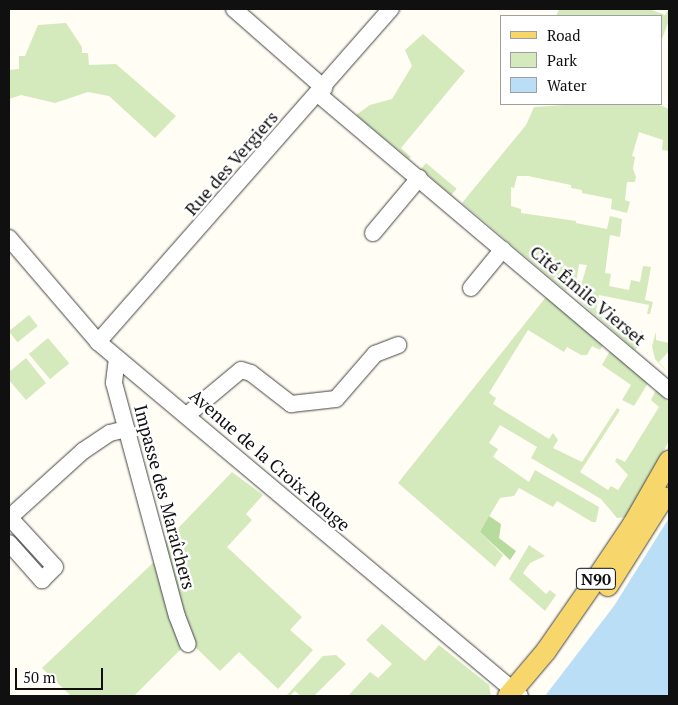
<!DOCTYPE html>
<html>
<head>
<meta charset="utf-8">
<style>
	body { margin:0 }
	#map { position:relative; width:678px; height:705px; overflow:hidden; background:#fffdf4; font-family:"PT Serif",serif }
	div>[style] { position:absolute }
	.green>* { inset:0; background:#d4eabd; transform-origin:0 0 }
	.forest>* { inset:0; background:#b7db9c }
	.water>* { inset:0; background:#b9def6 }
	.roads { filter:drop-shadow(0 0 1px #434343) drop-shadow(0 0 1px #434343) }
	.minor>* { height:16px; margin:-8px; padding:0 8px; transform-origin:8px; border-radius:8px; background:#fff }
	.major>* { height:20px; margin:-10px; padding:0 10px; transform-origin:10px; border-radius:10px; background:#f7d66c }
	span { translate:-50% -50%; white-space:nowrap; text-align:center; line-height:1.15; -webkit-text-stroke:5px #fff; paint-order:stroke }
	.shield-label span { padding:1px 4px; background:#fff; border:1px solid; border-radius:4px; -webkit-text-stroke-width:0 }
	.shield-label { font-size:16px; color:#101010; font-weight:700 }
	.street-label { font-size:18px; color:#101010 }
	.frame { position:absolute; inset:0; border:10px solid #101010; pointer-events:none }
	.legend { position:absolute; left:500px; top:15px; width:162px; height:90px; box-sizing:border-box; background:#fff; border:1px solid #9f9f9f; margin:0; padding:6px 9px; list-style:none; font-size:15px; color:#101010 }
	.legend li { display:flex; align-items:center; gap:10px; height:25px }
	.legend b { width:25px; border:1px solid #9f9f9f }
	.scale { position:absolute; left:15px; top:668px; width:88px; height:22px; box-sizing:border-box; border:2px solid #101010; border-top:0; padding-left:6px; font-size:15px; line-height:18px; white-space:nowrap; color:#101010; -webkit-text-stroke:4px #fff; paint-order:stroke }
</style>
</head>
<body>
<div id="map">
	<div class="green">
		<div style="clip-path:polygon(559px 9px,650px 9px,665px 15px,669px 9px,669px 20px,662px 39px,662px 16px,556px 16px)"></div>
		<div style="clip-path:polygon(66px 23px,82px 47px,82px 53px,88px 53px,89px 65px,116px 64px,176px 116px,155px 138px,109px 96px,88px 92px,55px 103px,21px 95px,9px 99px,9px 70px,19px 69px,19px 56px,25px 56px,38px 25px)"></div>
		<div style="clip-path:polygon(423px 34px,465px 71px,401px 148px,411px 157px,409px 159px,356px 115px,370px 105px,392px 99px,412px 66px,405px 50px)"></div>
		<div style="clip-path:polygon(580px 104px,657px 104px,669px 109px,669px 151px,662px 150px,663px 140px,639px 132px,632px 156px,635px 157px,633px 169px,636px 177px,635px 182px,627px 182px,625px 200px,630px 202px,627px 213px,611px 209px,612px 199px,582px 193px,582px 190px,571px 188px,571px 185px,528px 176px,517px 176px,514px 188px,511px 187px,511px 206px,521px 209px,521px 213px,576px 221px,576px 223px,607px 229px,610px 216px,622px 219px,620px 237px,610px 235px,605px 273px,611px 274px,609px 286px,629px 290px,631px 280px,640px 282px,643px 266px,651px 267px,645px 300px,653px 302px,650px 314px,647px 314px,649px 305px,599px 295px,596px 311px,614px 326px,627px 326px,626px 335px,639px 337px,642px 329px,641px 344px,635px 350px,577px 299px,587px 265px,579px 264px,576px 283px,566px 291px,462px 203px,526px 125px,534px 107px)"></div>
		<div style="left:426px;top:163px;width:40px;height:8px;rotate:40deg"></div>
		<div style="clip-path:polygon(546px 297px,603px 345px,600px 350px,592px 346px,587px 355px,581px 355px,567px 347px,564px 352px,528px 330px,489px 393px,496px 398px,493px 404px,549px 439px,553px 433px,558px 440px,553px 448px,582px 462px,617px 408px,620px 410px,580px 472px,608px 490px,611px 486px,618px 490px,628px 475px,615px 461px,617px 458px,625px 462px,659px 407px,651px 400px,656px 390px,669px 403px,669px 440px,651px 478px,628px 517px,617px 518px,601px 499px,531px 458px,537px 447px,500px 425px,489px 443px,498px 449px,493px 457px,529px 482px,535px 470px,599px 507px,596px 522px,592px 522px,557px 501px,553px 507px,519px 488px,514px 496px,500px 498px,480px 532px,503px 555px,495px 567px,398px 483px)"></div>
		<div style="left:29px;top:315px;width:14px;height:26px;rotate:51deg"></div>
		<div style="clip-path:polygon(656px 332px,656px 340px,669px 343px,669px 351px,659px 362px,669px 374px,655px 359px,652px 346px)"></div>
		<div style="left:48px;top:338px;width:33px;height:25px;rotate:50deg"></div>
		<div style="clip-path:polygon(610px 351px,648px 383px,634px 406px,622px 400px,631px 385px,602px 365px)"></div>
		<div style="clip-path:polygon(26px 358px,46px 383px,26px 400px,9px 380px,9px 372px)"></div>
		<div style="clip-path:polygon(232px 472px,263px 495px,246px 514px,252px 520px,227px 547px,302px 617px,290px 630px,313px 650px,278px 689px,239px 652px,220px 671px,192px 644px,162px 545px)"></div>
		<div style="clip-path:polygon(529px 545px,545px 556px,530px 563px,523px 573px,546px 594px,550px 590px,556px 595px,545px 611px,509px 579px)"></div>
		<div style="clip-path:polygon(155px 561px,184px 646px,134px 696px,71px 696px,42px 668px)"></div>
		<div style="clip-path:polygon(382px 624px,425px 661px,439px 645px,489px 685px,491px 696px,348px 696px,370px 672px,378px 678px,392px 664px,366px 640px)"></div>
		<div style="clip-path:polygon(336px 655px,346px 664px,314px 696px,301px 696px,295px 691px,290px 696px,287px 695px,323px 656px)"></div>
	</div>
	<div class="forest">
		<div style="clip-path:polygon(489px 516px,501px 524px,499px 538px,516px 551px,510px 560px,480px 532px)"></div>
	</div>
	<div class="water">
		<div style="clip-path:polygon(669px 518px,669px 696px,545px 696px,614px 606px)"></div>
	</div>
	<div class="roads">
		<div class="minor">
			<div style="left:234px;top:9px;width:120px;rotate:41.3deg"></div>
			<div style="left:318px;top:94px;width:460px;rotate:40.2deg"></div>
			<div style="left:373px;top:233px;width:72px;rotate:-50.1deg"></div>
			<div style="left:9px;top:238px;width:137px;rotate:49.4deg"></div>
			<div style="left:98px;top:342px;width:551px;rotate:39.99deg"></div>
			<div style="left:471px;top:288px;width:50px;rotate:-50.6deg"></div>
			<div style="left:98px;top:342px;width:444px;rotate:-48.7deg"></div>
			<div style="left:117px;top:358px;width:25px;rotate:97deg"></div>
			<div style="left:114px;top:383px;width:241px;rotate:74.9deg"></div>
			<div style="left:177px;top:616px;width:30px;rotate:69deg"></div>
			<div style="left:187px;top:415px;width:70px;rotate:-39.8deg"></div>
			<div style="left:241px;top:370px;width:10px;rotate:17deg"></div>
			<div style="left:251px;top:373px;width:51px;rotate:37.8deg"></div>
			<div style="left:291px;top:404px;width:45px;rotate:-6.3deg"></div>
			<div style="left:336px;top:399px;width:60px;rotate:-49.1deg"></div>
			<div style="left:375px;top:354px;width:25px;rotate:-21deg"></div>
			<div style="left:9px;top:518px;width:100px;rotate:-42.2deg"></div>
			<div style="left:83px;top:451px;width:32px;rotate:-34deg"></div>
			<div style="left:110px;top:433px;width:16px;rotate:-14deg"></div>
			<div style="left:9px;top:543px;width:50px;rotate:48.3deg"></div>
			<div style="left:42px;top:580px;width:18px;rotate:-45deg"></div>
			<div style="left:55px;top:567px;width:68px;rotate:-132.6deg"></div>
		</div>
		<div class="major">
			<div style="left:608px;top:586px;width:105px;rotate:-57.8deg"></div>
			<div style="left:508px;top:696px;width:59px;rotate:-49.8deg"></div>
			<div style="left:546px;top:651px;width:84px;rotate:-55.2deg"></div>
			<div style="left:594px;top:582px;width:70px;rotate:-56.1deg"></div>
			<div style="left:633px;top:524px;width:73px;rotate:-60.3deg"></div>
		</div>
	</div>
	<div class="shield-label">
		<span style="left:596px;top:579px">N90</span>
	</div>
	<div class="street-label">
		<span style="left:231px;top:163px;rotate:-49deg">Rue des Vergiers</span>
		<span style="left:588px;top:295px;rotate:40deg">Cité Émile Vierset</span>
		<span style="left:270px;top:460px;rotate:41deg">Avenue de la Croix-Rouge</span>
		<span style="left:165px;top:497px;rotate:75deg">Impasse des Maraîchers</span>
	</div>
	<div class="frame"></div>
	<ul class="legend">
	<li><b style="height:6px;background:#f7d66c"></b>Road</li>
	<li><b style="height:14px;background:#d4eabd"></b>Park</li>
	<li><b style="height:14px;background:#b9def6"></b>Water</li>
	</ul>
	<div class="scale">50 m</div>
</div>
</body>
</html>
